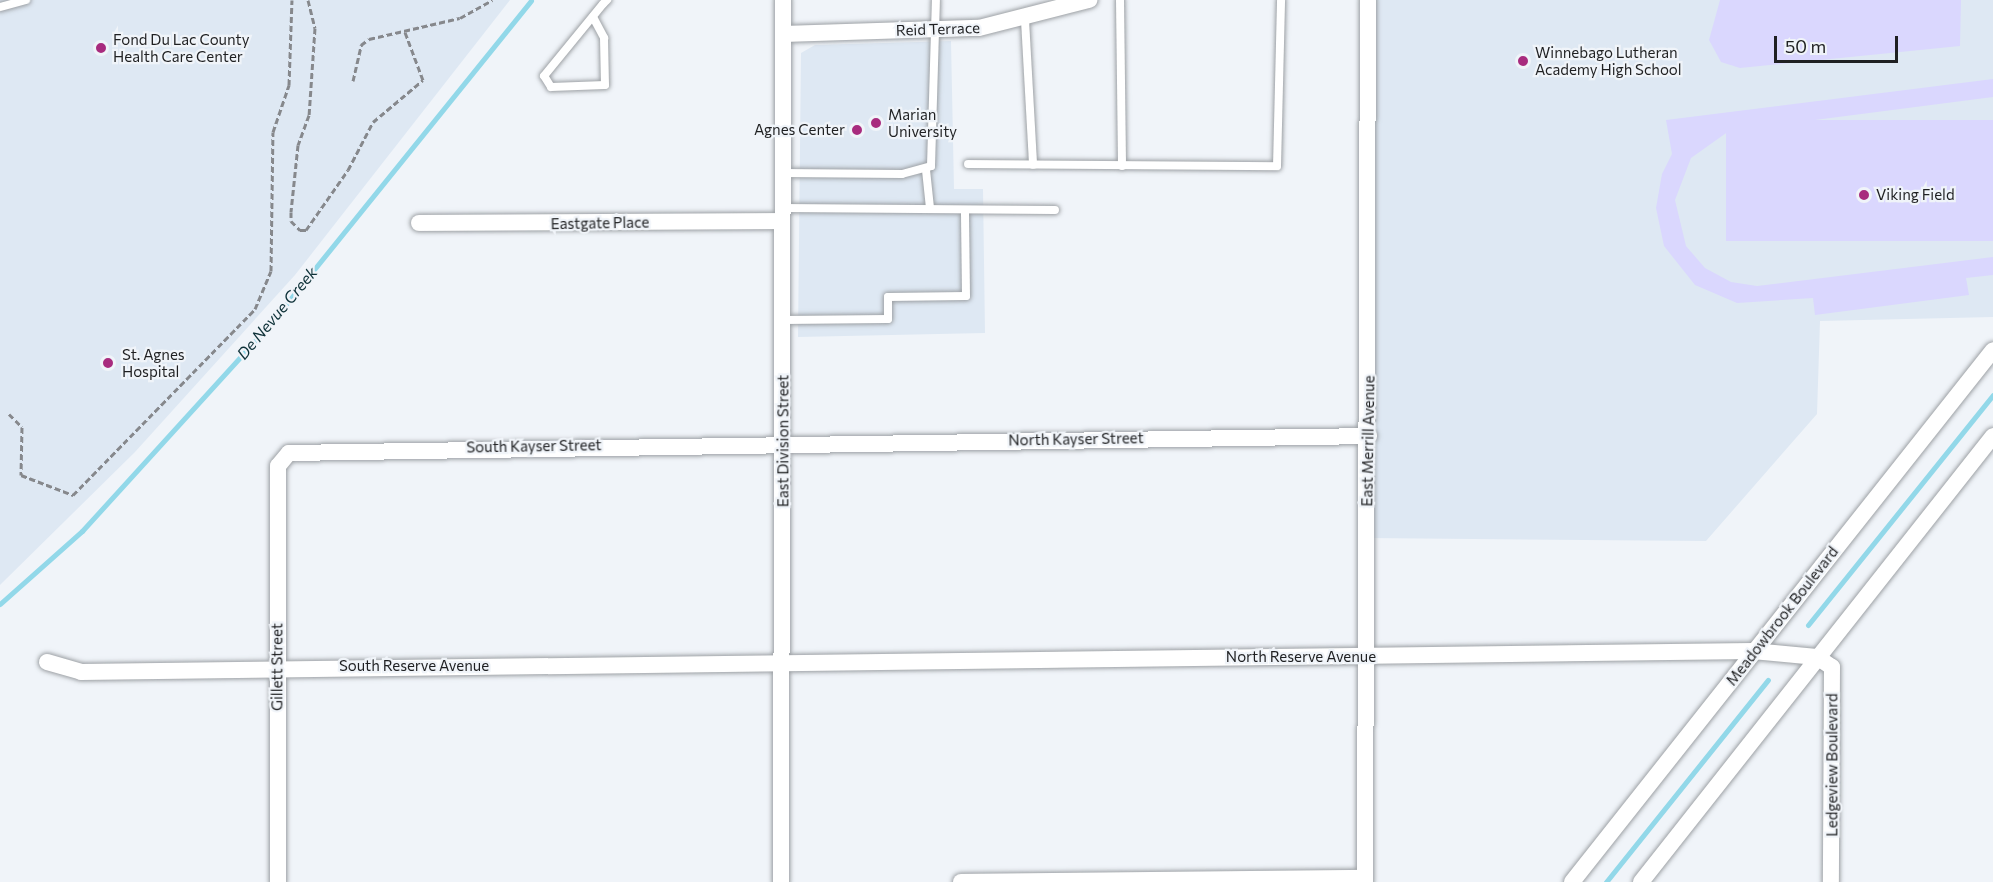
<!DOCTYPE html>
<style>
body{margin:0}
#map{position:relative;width:1993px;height:882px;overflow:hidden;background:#f0f4f9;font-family:Commissioner,sans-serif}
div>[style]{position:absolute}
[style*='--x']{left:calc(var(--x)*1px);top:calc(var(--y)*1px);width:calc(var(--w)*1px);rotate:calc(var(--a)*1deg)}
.built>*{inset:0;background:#dee8f3}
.green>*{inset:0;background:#dad7fe;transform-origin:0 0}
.stream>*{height:5px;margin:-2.5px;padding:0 2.5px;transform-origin:2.5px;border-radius:2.5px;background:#92d8e9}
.path>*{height:3px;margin-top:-1.5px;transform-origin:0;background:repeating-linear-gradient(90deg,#86888c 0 6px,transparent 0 9px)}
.roads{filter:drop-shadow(0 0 2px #9da1a5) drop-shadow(0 0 2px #9da1a5)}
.lane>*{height:8px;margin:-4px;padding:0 4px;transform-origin:4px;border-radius:4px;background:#fff}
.street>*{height:16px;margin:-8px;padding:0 8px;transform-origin:8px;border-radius:8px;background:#fff}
.dots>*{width:16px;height:16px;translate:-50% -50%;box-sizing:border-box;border:3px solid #f0f4f9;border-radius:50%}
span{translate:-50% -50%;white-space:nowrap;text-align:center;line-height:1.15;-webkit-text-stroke:4.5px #f0f4f9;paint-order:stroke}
.street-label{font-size:15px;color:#1f2022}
.poi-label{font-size:15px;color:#1f2022}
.left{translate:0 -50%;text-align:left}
.right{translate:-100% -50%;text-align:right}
.water-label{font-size:16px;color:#0d3037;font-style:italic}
.scale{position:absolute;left:1774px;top:36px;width:124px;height:27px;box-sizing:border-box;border:3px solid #1f2022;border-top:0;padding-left:8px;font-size:18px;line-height:21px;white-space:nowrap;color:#1f2022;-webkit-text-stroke:4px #f0f4f9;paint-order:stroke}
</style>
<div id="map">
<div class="built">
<div style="clip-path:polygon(0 0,510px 0,295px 275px,135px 452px,0 585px)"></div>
<div style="clip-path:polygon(1368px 0,1993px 0,1993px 317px,1820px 321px,1817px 414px,1706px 541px,1367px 538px)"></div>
<div style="clip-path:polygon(951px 41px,954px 189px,983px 189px,985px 333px,798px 337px,801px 53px,815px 45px)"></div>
</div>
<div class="green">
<div style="clip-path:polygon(1720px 0,1961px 0,1960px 46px,1740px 68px,1721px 62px,1709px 40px)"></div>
<div style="clip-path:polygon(1993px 79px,1993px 97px,1729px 131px,1691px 158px,1675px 200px,1686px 246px,1705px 268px,1731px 282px,1757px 286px,1993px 257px,1993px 275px,1966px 278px,1969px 295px,1815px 315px,1813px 298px,1737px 303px,1695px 285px,1664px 246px,1656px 208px,1662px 174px,1672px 154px,1666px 120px)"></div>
<div style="left:1993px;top:120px;width:121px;height:267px;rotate:90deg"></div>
</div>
<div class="stream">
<div style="--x:0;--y:604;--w:110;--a:-41.7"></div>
<div style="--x:82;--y:531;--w:273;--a:-47.7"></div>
<div style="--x:266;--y:329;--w:422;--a:-51.1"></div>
<div style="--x:1808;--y:625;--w:295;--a:-51.2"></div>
<div style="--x:1606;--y:882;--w:259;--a:-51.3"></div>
</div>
<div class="path">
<div style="--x:308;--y:0;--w:29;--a:76"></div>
<div style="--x:315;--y:28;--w:87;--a:93.9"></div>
<div style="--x:309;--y:115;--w:32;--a:110"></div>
<div style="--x:298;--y:145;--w:67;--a:96"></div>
<div style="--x:291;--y:212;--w:9;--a:90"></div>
<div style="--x:291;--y:221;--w:13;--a:45"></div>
<div style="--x:300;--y:230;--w:6;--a:0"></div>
<div style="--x:306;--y:230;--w:73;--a:-55"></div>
<div style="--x:348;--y:170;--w:54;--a:-62.5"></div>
<div style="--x:373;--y:122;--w:65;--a:-40"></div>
<div style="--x:423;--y:80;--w:51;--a:-110.6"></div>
<div style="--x:353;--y:81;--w:37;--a:-77"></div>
<div style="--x:361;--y:45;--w:10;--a:-37"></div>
<div style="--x:369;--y:39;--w:93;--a:-13"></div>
<div style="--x:460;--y:18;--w:37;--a:-29"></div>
<div style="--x:9;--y:414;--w:18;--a:45"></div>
<div style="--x:22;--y:427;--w:48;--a:91.2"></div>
<div style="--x:21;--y:475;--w:56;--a:21"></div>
<div style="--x:73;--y:495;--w:260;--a:-45.6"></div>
<div style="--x:255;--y:309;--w:41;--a:-67.2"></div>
<div style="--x:271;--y:271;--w:139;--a:-89.2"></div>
<div style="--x:273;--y:132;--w:50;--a:-71.2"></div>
<div style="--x:289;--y:85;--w:85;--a:-88"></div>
</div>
<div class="roads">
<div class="lane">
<div style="--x:1120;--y:0;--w:166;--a:89.3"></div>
<div style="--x:0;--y:7;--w:27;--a:-15"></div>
<div style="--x:593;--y:17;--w:24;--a:62"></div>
<div style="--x:604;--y:38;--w:47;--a:88.8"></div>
<div style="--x:605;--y:85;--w:54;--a:177.9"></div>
<div style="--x:551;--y:87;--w:13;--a:-122"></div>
<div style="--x:544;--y:76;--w:93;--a:-50.7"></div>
<div style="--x:603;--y:4;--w:6;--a:-45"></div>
<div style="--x:1025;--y:20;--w:145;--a:86.8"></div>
<div style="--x:968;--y:164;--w:309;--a:0.4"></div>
<div style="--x:1277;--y:166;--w:166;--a:-88.6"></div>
<div style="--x:926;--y:170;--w:39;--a:84"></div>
<div style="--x:782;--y:173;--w:120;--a:0.5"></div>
<div style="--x:902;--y:174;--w:30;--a:-15"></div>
<div style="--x:931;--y:166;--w:166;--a:-88.3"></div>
<div style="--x:782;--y:208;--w:273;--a:0.4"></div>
<div style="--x:783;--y:320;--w:105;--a:-0.5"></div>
<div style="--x:888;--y:319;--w:22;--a:-90"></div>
<div style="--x:888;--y:297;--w:78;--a:-0.7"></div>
<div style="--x:966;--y:296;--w:86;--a:-90.7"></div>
</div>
<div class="street">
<div style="--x:783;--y:34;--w:196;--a:-1.8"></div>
<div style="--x:979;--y:28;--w:114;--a:-14.3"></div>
<div style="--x:419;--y:223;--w:363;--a:-0.3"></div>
<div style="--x:47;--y:662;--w:35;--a:16"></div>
<div style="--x:81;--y:672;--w:1672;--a:-0.72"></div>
<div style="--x:1753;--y:651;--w:64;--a:5.4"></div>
<div style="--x:1817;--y:657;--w:18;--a:34"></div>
<div style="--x:1832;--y:667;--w:215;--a:90.3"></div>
<div style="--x:278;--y:882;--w:416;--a:-90"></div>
<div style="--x:278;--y:466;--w:17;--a:-50"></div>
<div style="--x:289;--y:453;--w:1080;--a:-0.9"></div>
<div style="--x:781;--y:882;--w:882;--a:-89.87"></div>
<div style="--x:961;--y:882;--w:404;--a:-0.6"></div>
<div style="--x:1365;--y:882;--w:882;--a:-89.81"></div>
<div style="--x:1572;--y:882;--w:678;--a:-51.64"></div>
<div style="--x:1641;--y:882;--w:568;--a:-51.72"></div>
</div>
</div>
<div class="dots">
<div style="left:101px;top:48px;background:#a82b7e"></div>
<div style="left:1523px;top:61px;background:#a82b7e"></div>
<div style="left:876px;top:123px;background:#a82b7e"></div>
<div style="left:857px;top:130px;background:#a82b7e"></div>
<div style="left:1864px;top:195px;background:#a82b7e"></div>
<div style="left:108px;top:363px;background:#a82b7e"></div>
</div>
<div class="street-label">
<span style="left:938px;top:29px;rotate:-2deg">Reid Terrace</span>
<span style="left:600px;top:223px;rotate:-1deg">Eastgate Place</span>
<span style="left:1076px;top:439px;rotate:-1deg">North Kayser Street</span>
<span style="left:783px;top:441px;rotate:-90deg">East Division Street</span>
<span style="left:1368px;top:441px;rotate:-89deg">East Merrill Avenue</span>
<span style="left:534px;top:446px;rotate:-1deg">South Kayser Street</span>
<span style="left:1782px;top:616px;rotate:-52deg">Meadowbrook Boulevard</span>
<span style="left:1301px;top:657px">North Reserve Avenue</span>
<span style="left:414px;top:666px">South Reserve Avenue</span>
<span style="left:277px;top:667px;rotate:-90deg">Gillett Street</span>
<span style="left:1832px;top:765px;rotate:-90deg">Ledgeview Boulevard</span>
</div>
<div class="poi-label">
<span class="left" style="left:113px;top:48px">Fond Du Lac County<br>Health Care Center</span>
<span class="left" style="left:1535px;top:61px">Winnebago Lutheran<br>Academy High School</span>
<span class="left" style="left:888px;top:123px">Marian<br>University</span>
<span class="right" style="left:845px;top:130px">Agnes Center</span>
<span class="left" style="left:1876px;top:195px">Viking Field</span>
<span class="left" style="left:122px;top:363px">St. Agnes<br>Hospital</span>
</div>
<div class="water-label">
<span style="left:277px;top:313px;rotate:-50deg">De Nevue Creek</span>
</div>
<div class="scale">50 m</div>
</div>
